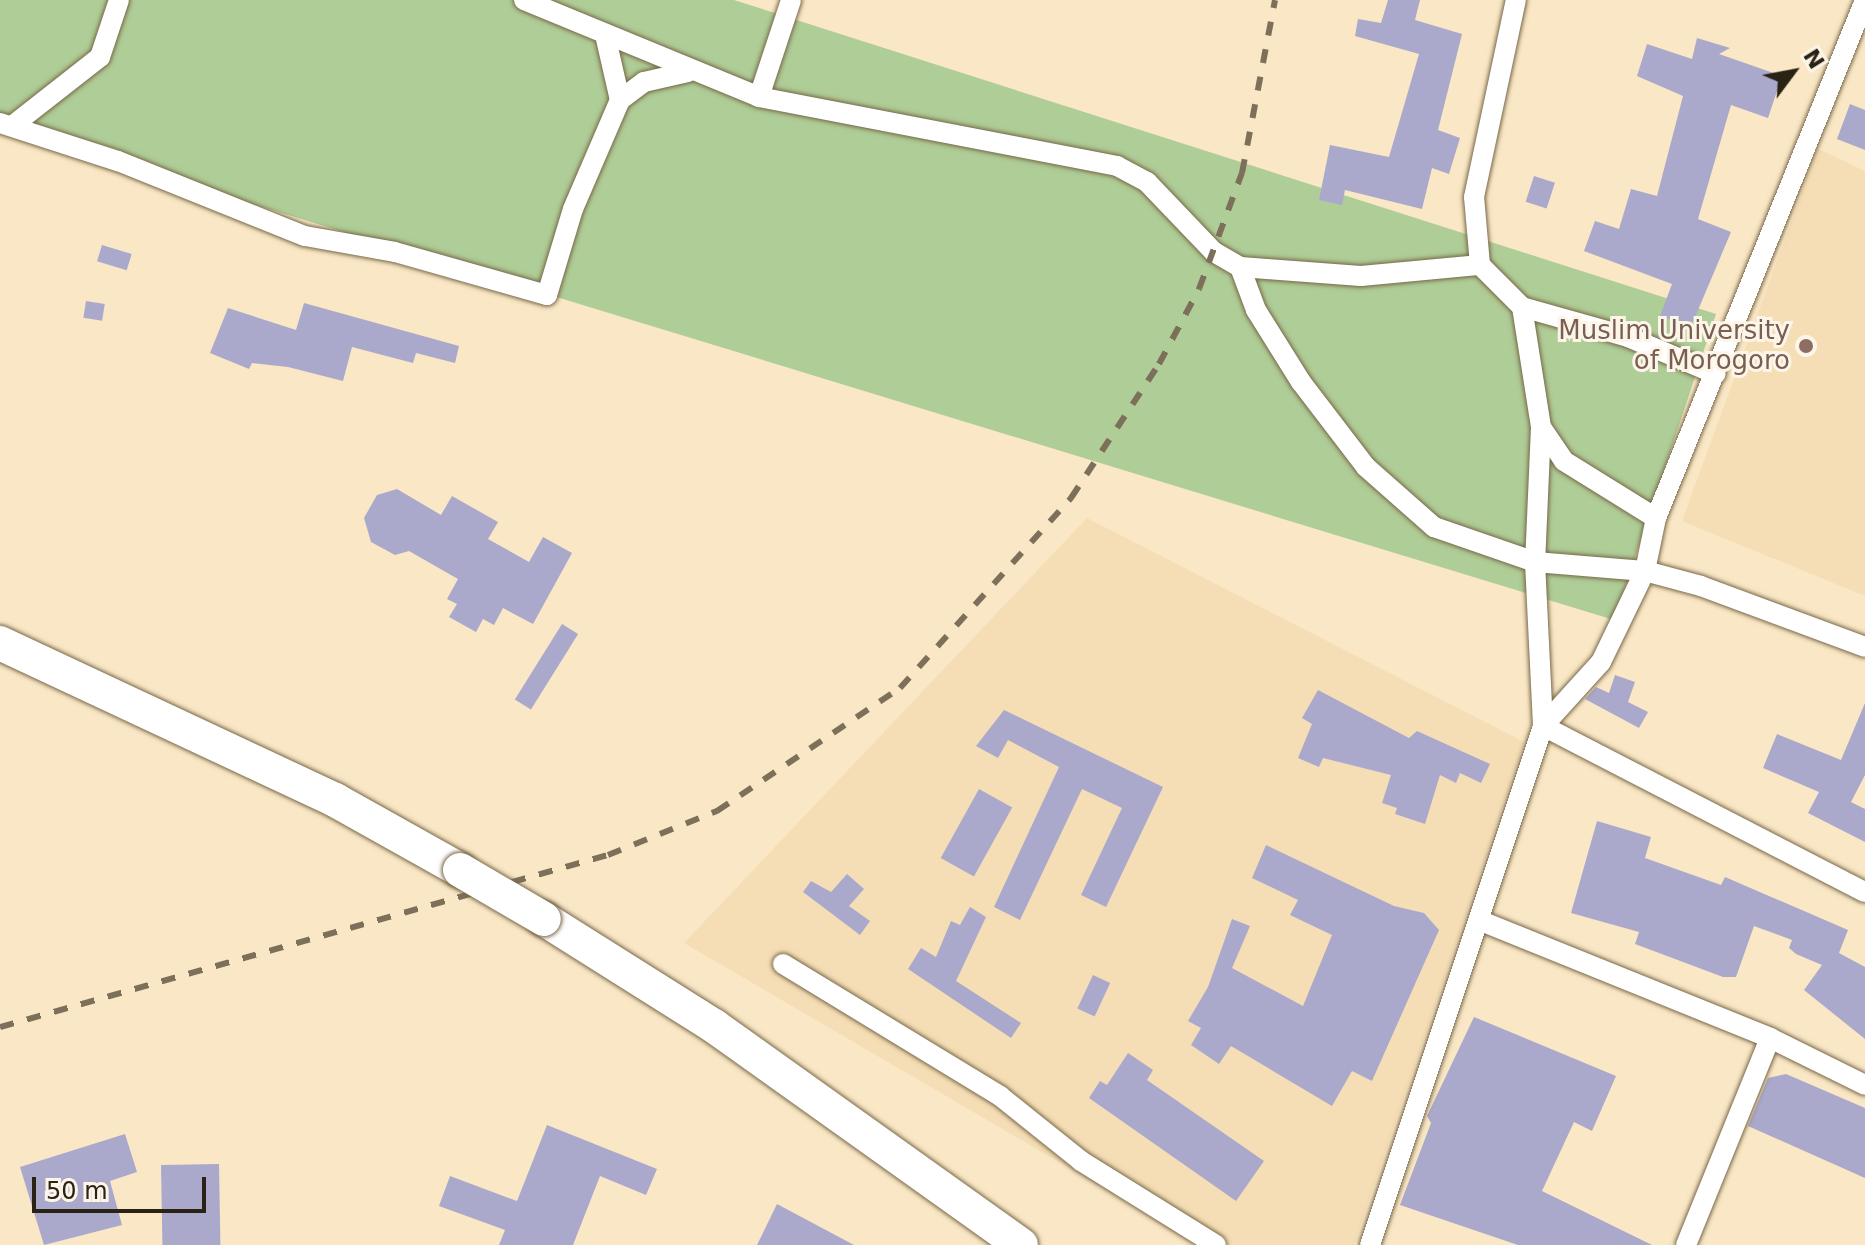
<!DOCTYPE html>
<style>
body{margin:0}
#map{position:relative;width:1865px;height:1245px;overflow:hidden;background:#fae7c5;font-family:"DejaVu Sans",sans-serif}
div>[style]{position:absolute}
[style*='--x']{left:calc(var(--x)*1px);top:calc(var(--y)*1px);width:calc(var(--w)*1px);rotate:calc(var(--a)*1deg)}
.built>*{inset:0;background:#f5deb5}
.green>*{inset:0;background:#afcd96}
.building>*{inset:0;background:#aaa9cb;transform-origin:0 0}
.roads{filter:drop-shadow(0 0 2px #786849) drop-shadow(0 0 2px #786849)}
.minor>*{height:20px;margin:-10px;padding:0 10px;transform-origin:10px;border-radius:10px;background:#fff}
.trunk>*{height:34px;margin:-17px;padding:0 17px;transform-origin:17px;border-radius:17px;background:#fff}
.rail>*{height:6px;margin-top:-3px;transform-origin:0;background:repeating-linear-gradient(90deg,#7c705b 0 14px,transparent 0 28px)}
.bridges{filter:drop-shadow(0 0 2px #786849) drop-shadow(0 0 2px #786849)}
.trunk-bridge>*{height:34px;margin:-17px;padding:0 17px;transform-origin:17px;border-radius:17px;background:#fff}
.dots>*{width:22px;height:22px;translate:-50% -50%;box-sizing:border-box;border:4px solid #fdf6e8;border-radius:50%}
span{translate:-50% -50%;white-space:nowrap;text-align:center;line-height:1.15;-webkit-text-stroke:6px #fdf6e8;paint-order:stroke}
.education-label{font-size:26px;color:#785e54}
.right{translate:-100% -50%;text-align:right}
.north{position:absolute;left:1753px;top:32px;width:80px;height:80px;-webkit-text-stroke:6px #fdf6e8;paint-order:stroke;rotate:58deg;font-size:22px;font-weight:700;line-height:32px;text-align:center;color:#292215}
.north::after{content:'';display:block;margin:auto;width:28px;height:36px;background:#292215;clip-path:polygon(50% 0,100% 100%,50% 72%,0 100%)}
.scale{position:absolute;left:32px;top:1177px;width:174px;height:36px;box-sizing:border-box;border:4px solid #292215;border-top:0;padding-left:10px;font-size:24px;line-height:28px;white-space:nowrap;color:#292215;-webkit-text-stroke:6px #fdf6e8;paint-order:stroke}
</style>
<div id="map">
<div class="built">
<div style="clip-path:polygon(1818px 149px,1865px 171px,1865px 596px,1682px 521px)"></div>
<div style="clip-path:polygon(1087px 518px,1524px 742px,1354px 1245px,1201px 1245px,684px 943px)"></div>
</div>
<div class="green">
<div style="clip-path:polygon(0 0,734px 0,1716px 314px,1614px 620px,0 127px)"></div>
</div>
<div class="building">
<div style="clip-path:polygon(1388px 0,1420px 0,1415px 20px,1462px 34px,1438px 130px,1460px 138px,1449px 174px,1432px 168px,1422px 209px,1345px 190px,1342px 205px,1319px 200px,1330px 145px,1389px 157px,1419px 54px,1355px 36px,1358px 19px,1381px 23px)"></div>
<div style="clip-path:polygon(1697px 38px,1730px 48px,1719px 54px,1782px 76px,1768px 118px,1731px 105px,1698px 219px,1731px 232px,1693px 322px,1681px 323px,1660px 316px,1672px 284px,1584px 251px,1595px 221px,1619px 229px,1631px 189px,1657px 196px,1683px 96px,1637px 76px,1647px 44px,1692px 59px)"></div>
<div style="clip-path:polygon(1850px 104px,1865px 110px,1865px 150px,1837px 139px)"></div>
<div style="left:1534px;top:176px;width:22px;height:27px;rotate:18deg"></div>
<div style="left:102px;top:245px;width:31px;height:17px;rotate:17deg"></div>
<div style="left:86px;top:301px;width:19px;height:17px;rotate:9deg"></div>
<div style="clip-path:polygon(304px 303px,459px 346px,455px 363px,416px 353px,413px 363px,352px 347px,343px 381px,288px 367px,252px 363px,249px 369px,210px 353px,228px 308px,296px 330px)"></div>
<div style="clip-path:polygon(397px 489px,441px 515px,452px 496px,498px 522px,488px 539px,529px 562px,543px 537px,572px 553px,533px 624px,503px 608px,494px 625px,483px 619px,476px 632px,449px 617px,457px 604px,447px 599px,458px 579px,409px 551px,395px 555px,371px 542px,364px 518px,377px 495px)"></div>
<div style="left:562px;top:624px;width:19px;height:89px;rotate:32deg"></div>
<div style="clip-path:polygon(1615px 675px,1635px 682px,1628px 702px,1648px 712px,1639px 728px,1585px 699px,1596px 687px,1609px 693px)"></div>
<div style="clip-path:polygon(1318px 690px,1409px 738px,1417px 731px,1490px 764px,1481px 783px,1460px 773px,1456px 783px,1440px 775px,1425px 824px,1395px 814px,1397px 808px,1382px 803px,1391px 775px,1323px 758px,1319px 767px,1298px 758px,1312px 724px,1302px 718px)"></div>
<div style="clip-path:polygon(1865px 703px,1865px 775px,1851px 802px,1865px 809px,1865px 842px,1808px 813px,1819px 792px,1763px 768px,1777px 734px,1841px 760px)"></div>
<div style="clip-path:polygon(1004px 710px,1163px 787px,1106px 907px,1081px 895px,1122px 808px,1082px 789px,1020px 920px,994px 907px,1059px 767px,1008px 740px,998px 758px,976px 746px)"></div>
<div style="left:979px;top:789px;width:38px;height:79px;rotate:29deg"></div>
<div style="clip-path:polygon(1597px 821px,1651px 837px,1645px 858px,1721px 885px,1725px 877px,1848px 930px,1839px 953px,1865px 967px,1865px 1039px,1804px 990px,1822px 965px,1796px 954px,1789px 948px,1792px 940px,1754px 926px,1736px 977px,1723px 977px,1635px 944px,1639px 932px,1571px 913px)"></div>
<div style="clip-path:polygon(1266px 845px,1394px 906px,1424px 913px,1439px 930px,1372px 1081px,1352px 1071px,1332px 1106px,1231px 1046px,1219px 1064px,1191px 1045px,1201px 1028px,1188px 1021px,1208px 987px,1232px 919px,1250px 926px,1232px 968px,1303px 1006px,1332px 935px,1290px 915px,1298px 900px,1252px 878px)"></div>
<div style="clip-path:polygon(847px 874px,864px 889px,849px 906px,870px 921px,860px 935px,803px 892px,811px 881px,831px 892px)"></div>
<div style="clip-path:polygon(970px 907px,986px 917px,956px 981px,1021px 1023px,1011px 1038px,908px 969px,921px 948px,936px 957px,951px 921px,960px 925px)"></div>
<div style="left:1093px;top:975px;width:19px;height:37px;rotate:25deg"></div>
<div style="clip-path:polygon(1474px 1017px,1616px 1076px,1592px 1131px,1574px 1122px,1542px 1191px,1652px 1245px,1518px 1245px,1400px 1205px,1431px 1123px,1427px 1116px)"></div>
<div style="clip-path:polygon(1128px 1053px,1153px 1070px,1147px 1080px,1264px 1161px,1236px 1201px,1089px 1098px,1100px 1081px,1107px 1085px)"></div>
<div style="clip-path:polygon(1786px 1074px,1865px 1108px,1865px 1178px,1748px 1126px,1768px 1078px)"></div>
<div style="clip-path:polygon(547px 1125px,657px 1169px,646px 1195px,600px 1176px,573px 1245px,499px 1245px,505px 1230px,439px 1206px,450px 1176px,517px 1201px)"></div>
<div style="clip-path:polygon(125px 1134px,137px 1172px,110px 1181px,122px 1225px,44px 1245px,20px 1167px)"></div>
<div style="left:219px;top:1164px;width:81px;height:58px;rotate:89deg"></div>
<div style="clip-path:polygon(777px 1204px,854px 1245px,757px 1245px)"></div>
</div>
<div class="roads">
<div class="minor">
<div style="--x:524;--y:0;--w:254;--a:22.4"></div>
<div style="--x:759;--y:97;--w:365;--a:10.9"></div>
<div style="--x:1117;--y:166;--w:34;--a:28"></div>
<div style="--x:1147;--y:182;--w:97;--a:46.3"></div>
<div style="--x:1214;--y:252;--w:30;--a:30"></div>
<div style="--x:1240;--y:267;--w:121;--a:4.3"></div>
<div style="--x:1361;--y:276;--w:120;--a:-5.3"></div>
<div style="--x:1480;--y:265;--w:59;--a:45"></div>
<div style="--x:1522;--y:307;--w:110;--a:15.8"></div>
<div style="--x:1628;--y:337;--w:95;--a:22.8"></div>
<div style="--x:606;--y:39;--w:63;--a:77.1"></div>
<div style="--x:759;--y:97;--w:102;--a:-71.7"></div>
<div style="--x:0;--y:123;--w:124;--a:17.9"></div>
<div style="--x:118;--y:161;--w:201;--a:21.9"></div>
<div style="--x:305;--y:236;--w:91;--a:10.1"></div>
<div style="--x:395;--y:252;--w:158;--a:15.8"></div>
<div style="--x:547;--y:295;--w:90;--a:-73.2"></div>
<div style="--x:573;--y:209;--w:119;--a:-66.7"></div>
<div style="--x:620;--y:100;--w:30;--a:-37"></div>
<div style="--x:644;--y:82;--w:45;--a:-12.8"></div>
<div style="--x:12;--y:126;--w:112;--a:-38.1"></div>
<div style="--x:100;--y:57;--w:60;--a:-71.6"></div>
<div style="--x:1480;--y:265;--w:68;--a:-95"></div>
<div style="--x:1474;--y:197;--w:201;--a:-78"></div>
<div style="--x:1240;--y:267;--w:46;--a:69.6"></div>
<div style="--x:1256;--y:310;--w:85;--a:58"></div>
<div style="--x:1301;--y:382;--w:107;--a:52.6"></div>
<div style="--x:1366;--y:467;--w:91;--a:41.4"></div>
<div style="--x:1434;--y:527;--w:107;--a:19.1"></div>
<div style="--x:1535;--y:562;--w:110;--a:4.7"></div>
<div style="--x:1645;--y:571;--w:58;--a:15"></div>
<div style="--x:1701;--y:586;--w:175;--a:20.4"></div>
<div style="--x:1522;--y:307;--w:121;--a:81"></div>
<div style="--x:1541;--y:427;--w:135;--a:92.5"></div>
<div style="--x:1535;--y:562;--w:164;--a:87.2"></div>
<div style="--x:1543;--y:726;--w:362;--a:27.3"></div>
<div style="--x:1541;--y:427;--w:41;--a:55.9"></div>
<div style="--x:1564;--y:461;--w:108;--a:31.8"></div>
<div style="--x:1481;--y:921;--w:312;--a:22"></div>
<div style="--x:1770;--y:1038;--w:106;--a:26.3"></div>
<div style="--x:783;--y:964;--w:254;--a:31.3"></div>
<div style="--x:1000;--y:1096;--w:104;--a:38.7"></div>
<div style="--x:1081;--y:1161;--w:159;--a:31.9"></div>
<div style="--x:1370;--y:1245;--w:547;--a:-71.57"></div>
<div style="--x:1543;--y:726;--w:86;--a:-47.8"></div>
<div style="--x:1601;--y:662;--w:101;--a:-64.2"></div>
<div style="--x:1645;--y:571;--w:54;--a:-78.3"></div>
<div style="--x:1656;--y:518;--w:559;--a:-68.03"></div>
<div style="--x:1686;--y:1245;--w:223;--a:-67.9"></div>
</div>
<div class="trunk">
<div style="--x:0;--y:643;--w:370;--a:25.1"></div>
<div style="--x:335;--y:800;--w:143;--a:29.2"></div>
<div style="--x:544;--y:919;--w:201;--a:32.2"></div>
<div style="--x:714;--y:1026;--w:377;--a:35.5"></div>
</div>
</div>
<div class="rail">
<div style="--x:0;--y:1027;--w:632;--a:-15.8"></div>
<div style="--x:608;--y:855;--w:118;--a:-22"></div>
<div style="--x:717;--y:811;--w:220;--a:-33.9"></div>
<div style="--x:900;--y:688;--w:256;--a:-48"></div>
<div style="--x:1071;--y:498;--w:160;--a:-56.7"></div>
<div style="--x:1159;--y:364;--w:85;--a:-61.9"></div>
<div style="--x:1199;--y:289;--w:124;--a:-69.7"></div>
<div style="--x:1242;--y:173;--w:176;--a:-79.2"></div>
</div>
<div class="bridges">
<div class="trunk-bridge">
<div style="--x:460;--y:870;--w:97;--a:30.3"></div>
</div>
</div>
<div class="dots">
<div style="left:1806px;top:346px;background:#8d6e63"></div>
</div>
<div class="education-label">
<span class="right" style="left:1790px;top:346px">Muslim University<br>of Morogoro</span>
</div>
<div class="north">N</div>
<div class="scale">50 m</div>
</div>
